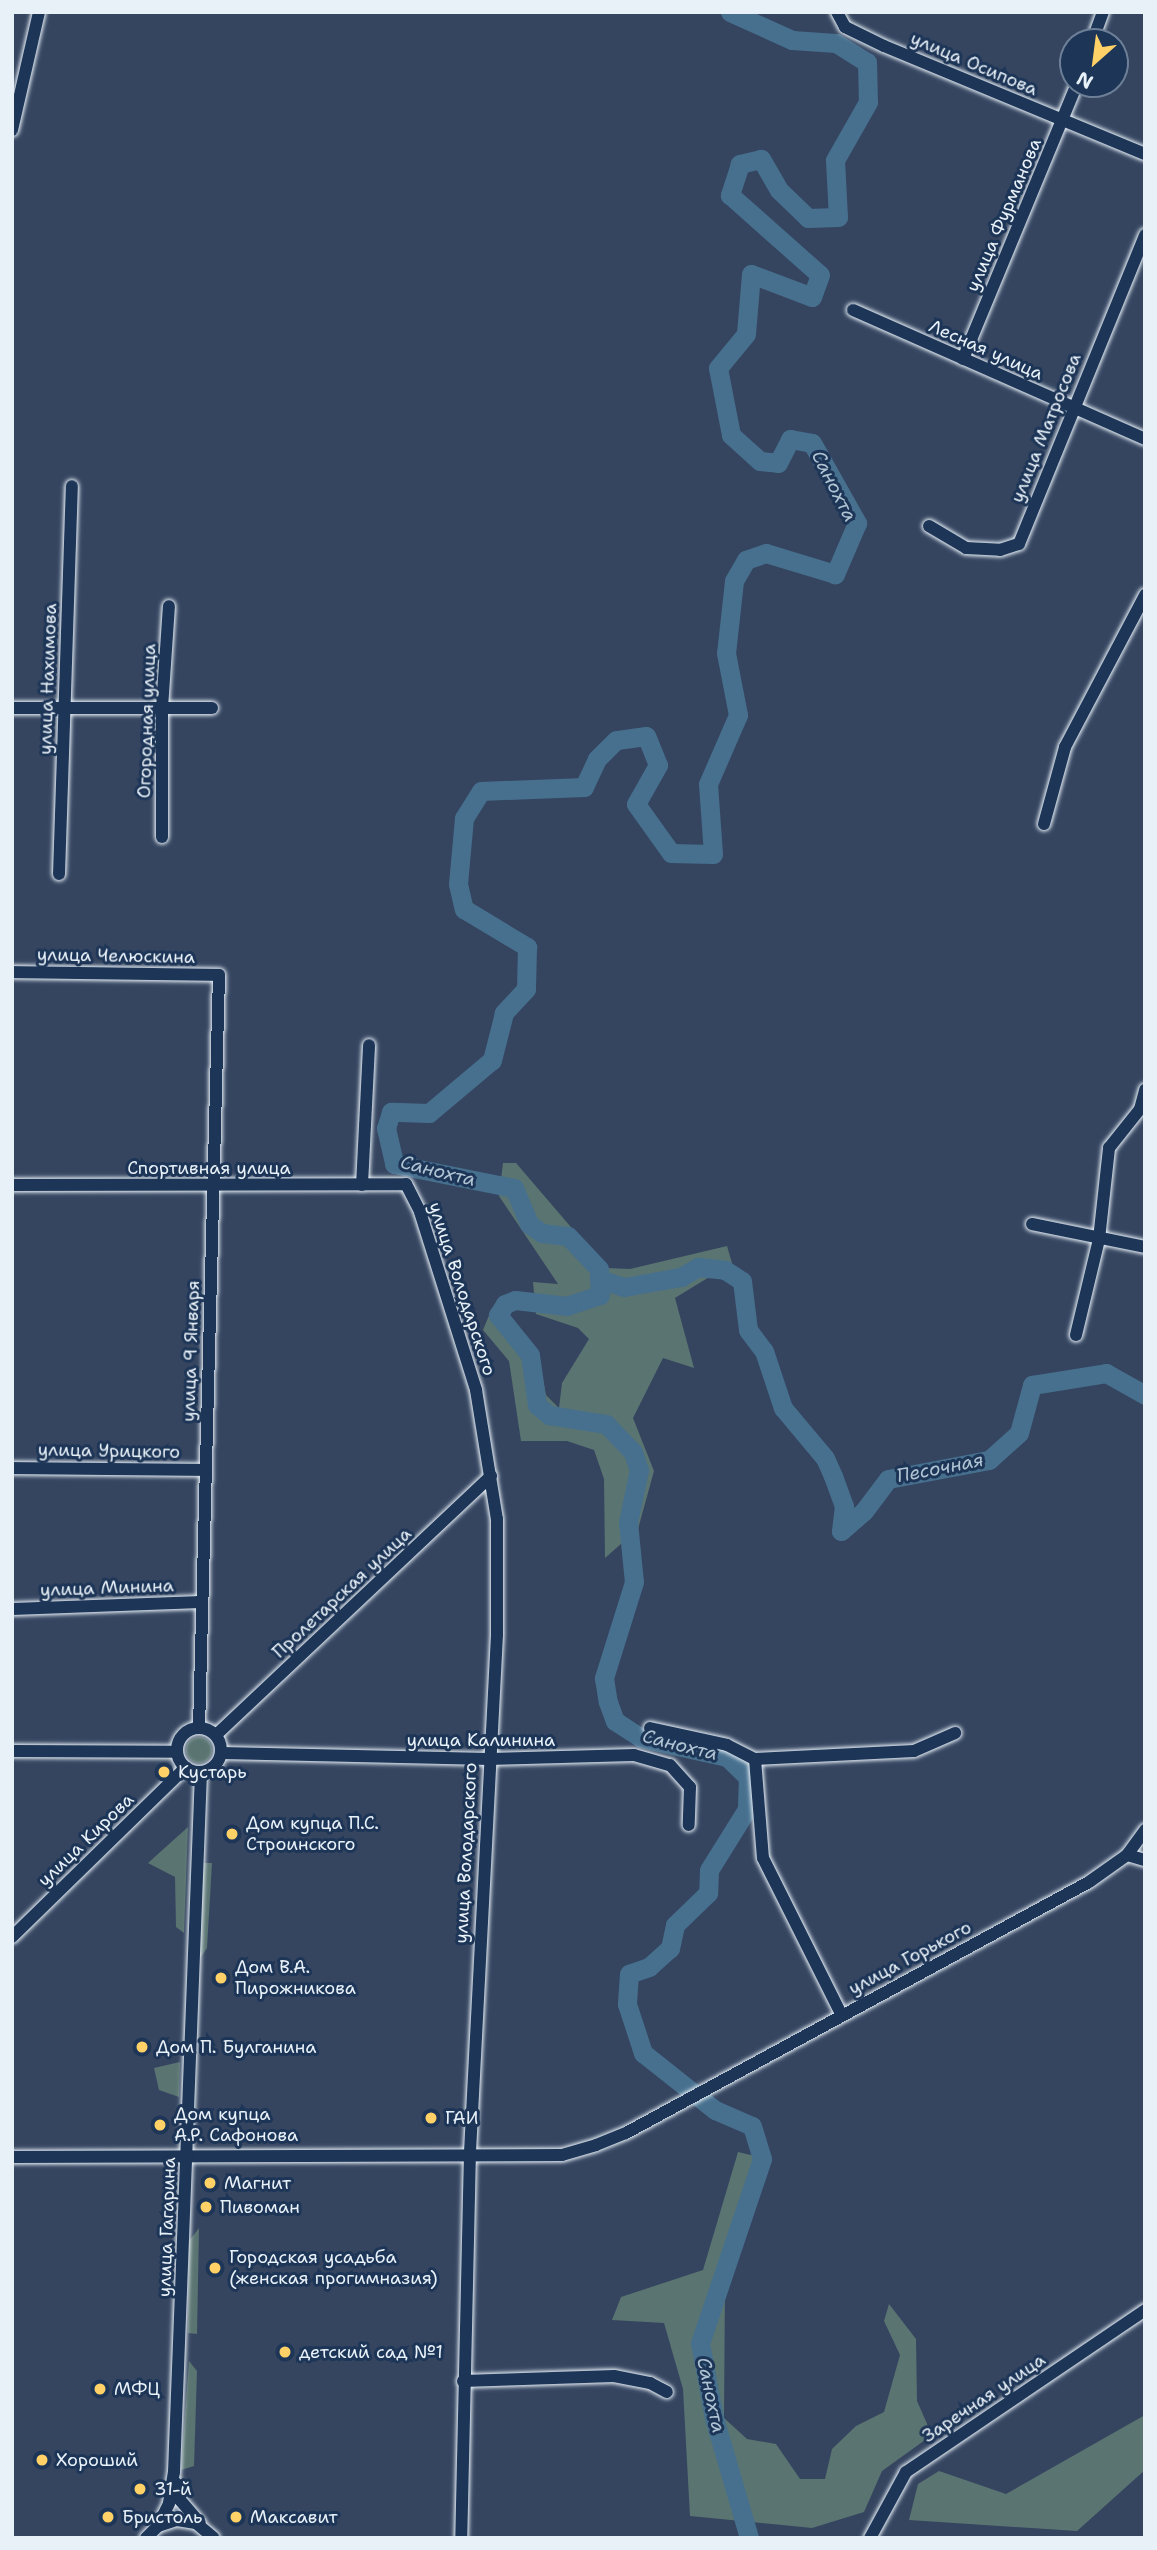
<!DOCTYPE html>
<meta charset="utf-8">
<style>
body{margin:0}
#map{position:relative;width:1157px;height:2550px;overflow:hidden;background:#354560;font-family:"Shantell Sans",sans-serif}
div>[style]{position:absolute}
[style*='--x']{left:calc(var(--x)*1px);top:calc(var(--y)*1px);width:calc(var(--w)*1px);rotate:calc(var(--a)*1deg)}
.green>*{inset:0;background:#5a7471}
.round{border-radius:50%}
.river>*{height:19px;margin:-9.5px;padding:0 9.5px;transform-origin:9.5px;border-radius:9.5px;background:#47708f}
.roads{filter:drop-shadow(0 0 2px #e8f1f8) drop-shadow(0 0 2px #e8f1f8)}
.minor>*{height:12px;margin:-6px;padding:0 6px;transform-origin:6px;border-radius:6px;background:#1d3557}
.minor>.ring{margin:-6px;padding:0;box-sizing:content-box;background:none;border:12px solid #1d3557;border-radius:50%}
.dots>*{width:19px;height:19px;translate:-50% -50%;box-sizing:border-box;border:4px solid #1d3557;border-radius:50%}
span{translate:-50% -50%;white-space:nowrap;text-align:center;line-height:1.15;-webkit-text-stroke:6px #1d3557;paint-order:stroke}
.street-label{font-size:18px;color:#e8f1f8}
.poi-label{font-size:18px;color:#e8f1f8}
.left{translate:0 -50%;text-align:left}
.water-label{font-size:19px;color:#b0c4d3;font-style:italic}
.frame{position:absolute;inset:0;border:14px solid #e8f1f8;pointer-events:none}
.north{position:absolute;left:1059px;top:28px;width:70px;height:70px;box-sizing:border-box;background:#1d3557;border:2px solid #6e8097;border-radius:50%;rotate:208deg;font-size:19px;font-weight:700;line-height:28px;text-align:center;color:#e8f1f8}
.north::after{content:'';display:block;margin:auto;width:24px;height:32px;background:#ffd166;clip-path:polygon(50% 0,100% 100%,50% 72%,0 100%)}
</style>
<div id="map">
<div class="green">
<div style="clip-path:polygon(503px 1163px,516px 1163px,606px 1268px,630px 1269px,727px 1246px,732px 1263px,675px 1298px,694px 1368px,663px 1358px,633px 1418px,654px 1471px,638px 1529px,605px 1558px,604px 1479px,594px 1450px,567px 1441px,521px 1441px,509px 1361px,483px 1330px,492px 1308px,508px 1317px,537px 1349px,546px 1395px,559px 1408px,562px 1383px,589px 1339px,578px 1328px,536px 1314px,533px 1282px,558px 1284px,499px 1196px)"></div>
<div class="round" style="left:186px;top:1737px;width:26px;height:26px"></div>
<div style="clip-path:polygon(188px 1827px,184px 1933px,176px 1927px,175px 1877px,148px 1863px)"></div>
<div style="clip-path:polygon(202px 1863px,212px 1863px,207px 1948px,199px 1960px)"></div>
<div style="clip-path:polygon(180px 2062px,179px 2097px,159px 2090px,154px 2068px)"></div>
<div style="clip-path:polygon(738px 2152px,768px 2159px,725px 2286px,724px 2418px,747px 2439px,776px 2444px,800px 2479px,825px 2479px,832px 2449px,856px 2426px,884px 2412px,900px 2355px,884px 2321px,889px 2304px,916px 2339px,917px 2401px,932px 2435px,882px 2471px,864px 2512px,812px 2528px,690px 2516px,683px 2389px,664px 2323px,612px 2320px,621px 2297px,703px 2270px)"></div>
<div style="clip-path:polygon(199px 2228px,197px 2334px,188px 2333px,189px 2241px)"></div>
<div style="clip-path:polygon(189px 2361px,197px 2371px,194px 2466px,181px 2470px)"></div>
<div style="clip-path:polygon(1145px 2415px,1145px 2470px,1077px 2531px,909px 2520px,918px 2484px,939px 2471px,1006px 2494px)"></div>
</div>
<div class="river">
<div style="--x:730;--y:12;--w:68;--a:24.3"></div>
<div style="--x:792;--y:40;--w:44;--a:3.9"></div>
<div style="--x:836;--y:43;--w:36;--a:32"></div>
<div style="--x:867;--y:62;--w:40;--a:88.6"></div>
<div style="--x:868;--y:102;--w:67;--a:119.6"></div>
<div style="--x:835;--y:160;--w:57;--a:87"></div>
<div style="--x:838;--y:217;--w:30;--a:178"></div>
<div style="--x:808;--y:218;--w:40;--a:-136"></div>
<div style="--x:779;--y:190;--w:36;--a:-120"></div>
<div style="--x:761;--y:159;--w:22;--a:167"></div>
<div style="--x:740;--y:164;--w:33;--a:108"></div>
<div style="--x:730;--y:195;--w:120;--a:41.6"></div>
<div style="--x:820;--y:275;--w:23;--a:110"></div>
<div style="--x:812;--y:297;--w:65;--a:-159.3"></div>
<div style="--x:751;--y:274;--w:60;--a:94.8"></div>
<div style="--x:746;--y:334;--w:44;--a:129.5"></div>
<div style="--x:718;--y:368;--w:68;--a:79"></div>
<div style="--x:731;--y:435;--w:39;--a:42"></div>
<div style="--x:760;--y:461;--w:18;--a:6"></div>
<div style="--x:778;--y:463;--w:27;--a:-63"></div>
<div style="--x:790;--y:439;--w:22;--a:10"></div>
<div style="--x:812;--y:443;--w:92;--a:60.6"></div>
<div style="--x:857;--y:523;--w:56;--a:113.3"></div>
<div style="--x:835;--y:574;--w:72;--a:-163.1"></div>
<div style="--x:766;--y:553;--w:21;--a:161"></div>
<div style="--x:746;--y:560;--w:24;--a:120"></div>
<div style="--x:734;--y:581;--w:72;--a:96.3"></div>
<div style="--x:726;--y:653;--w:63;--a:79"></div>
<div style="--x:738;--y:715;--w:75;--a:113.5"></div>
<div style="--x:708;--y:784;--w:70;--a:85.9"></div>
<div style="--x:713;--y:854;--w:42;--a:-178.6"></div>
<div style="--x:671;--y:853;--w:60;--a:-125.5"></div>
<div style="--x:636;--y:804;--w:45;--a:-60.6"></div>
<div style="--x:658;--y:765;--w:31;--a:-112"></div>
<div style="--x:646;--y:736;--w:30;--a:172"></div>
<div style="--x:616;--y:740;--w:27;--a:135"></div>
<div style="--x:597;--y:759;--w:31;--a:115"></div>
<div style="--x:584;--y:787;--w:103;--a:177.8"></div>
<div style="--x:481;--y:791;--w:32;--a:122"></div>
<div style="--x:464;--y:818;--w:66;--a:95.2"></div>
<div style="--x:458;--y:884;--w:26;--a:77"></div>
<div style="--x:464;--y:909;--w:74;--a:31.1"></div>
<div style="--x:527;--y:947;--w:42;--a:91.4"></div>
<div style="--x:526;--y:989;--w:33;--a:133"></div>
<div style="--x:504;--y:1013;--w:49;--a:104.3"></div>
<div style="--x:492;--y:1060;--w:82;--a:139.9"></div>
<div style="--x:429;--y:1113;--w:38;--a:-178"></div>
<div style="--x:391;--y:1112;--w:17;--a:107"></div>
<div style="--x:386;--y:1128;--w:37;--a:77"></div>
<div style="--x:394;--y:1164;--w:122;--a:11.3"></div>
<div style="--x:514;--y:1188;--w:39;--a:67"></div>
<div style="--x:529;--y:1224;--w:16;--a:35"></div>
<div style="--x:542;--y:1233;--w:26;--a:7"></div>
<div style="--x:568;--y:1236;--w:45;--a:46.8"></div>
<div style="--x:599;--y:1269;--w:26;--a:88"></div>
<div style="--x:600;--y:1295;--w:35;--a:162"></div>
<div style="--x:567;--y:1306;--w:52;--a:-173.4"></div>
<div style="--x:515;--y:1300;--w:11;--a:158"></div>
<div style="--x:505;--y:1304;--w:13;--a:122"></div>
<div style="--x:498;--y:1315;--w:51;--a:51.3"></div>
<div style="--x:530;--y:1355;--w:50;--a:82"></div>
<div style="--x:537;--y:1405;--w:16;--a:40"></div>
<div style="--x:549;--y:1415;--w:58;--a:9"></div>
<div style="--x:606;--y:1424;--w:39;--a:46"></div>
<div style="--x:633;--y:1452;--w:19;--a:72"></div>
<div style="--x:639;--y:1470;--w:53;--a:101.9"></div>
<div style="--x:628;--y:1522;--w:60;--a:84.3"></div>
<div style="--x:634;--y:1582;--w:101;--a:107.4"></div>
<div style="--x:604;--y:1678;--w:24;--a:81"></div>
<div style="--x:608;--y:1702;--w:20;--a:70"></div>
<div style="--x:615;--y:1721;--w:31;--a:33"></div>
<div style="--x:641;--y:1738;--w:88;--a:12.5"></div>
<div style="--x:727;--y:1757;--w:29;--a:44"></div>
<div style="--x:748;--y:1777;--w:32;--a:92"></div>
<div style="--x:747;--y:1809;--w:72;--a:121.9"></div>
<div style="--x:709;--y:1870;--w:23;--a:92"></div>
<div style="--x:708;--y:1893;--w:46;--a:135.9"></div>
<div style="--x:675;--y:1925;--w:24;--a:102"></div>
<div style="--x:670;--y:1948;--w:28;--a:138"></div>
<div style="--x:649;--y:1967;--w:21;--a:161"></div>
<div style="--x:629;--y:1974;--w:30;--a:94"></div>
<div style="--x:627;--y:2004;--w:52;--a:71.9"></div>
<div style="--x:643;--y:2053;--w:92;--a:38.4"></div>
<div style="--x:715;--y:2110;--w:40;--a:23.4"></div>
<div style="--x:752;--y:2126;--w:34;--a:73"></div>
<div style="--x:762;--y:2159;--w:194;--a:108.6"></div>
<div style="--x:700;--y:2343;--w:76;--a:79.4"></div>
<div style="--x:714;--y:2418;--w:125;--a:73.7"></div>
<div style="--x:599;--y:1279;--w:26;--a:18"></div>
<div style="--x:624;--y:1287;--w:58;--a:-10"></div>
<div style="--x:681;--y:1277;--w:20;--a:-30"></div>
<div style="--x:698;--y:1267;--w:27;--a:6"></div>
<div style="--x:725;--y:1270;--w:20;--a:33"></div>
<div style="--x:742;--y:1281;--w:49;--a:83"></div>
<div style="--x:748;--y:1330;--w:26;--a:53"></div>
<div style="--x:764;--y:1351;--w:60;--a:71.6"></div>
<div style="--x:783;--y:1408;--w:65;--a:50"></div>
<div style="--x:825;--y:1458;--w:20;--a:66"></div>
<div style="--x:833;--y:1476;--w:32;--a:70"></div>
<div style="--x:844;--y:1506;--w:25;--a:97"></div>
<div style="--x:841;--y:1531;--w:30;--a:-41"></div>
<div style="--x:864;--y:1511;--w:40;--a:-53"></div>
<div style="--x:888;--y:1479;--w:103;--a:-10.7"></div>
<div style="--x:989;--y:1460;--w:40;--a:-42"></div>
<div style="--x:1019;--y:1433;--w:50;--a:-74.8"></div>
<div style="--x:1032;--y:1385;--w:75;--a:-9.2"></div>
<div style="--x:1106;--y:1373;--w:45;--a:29.4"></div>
</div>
<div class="roads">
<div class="minor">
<div style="--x:837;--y:12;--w:17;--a:62"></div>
<div style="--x:845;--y:27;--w:43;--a:26"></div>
<div style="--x:884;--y:46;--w:282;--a:22.5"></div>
<div style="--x:1092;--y:42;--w:32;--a:-70"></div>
<div style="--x:12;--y:130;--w:121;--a:-77.1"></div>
<div style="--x:853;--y:310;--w:319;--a:23.8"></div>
<div style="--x:963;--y:359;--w:298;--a:-67.5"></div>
<div style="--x:929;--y:526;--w:43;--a:30.7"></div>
<div style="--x:966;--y:548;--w:34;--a:3"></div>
<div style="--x:1000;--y:550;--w:20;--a:-18"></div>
<div style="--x:1019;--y:544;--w:334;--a:-67.8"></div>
<div style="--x:12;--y:708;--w:200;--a:0"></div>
<div style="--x:1044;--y:824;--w:80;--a:-74.7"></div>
<div style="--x:1065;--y:747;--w:172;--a:-62.2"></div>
<div style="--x:162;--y:837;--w:129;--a:-90"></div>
<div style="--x:162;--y:708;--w:102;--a:-86.1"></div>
<div style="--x:59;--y:874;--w:388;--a:-88.1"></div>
<div style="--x:12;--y:972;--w:207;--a:0.8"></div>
<div style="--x:219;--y:975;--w:753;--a:91.52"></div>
<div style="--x:12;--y:1185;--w:394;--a:-0.1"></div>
<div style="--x:406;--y:1184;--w:31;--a:63"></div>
<div style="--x:420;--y:1212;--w:187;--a:72.5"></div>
<div style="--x:476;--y:1390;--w:131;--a:80.8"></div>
<div style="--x:497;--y:1519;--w:116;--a:90"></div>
<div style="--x:497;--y:1635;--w:518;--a:92.99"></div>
<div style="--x:470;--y:2152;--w:386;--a:91.3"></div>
<div style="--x:362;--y:1185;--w:140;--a:-87.1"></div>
<div style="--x:1032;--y:1224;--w:115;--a:11.5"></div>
<div style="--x:1076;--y:1335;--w:99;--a:-76.5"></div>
<div style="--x:1099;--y:1239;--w:92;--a:-83.7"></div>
<div style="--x:1109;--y:1148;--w:50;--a:-51.5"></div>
<div style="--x:1140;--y:1109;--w:20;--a:-75"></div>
<div style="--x:12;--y:1468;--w:193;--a:0.6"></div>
<div style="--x:12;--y:1609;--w:190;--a:-2.1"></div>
<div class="ring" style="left:177px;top:1728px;width:32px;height:32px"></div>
<div style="--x:650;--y:1728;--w:79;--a:12.4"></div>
<div style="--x:727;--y:1745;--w:31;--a:27"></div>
<div style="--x:755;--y:1759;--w:159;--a:-2.9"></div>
<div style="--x:914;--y:1751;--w:45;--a:-23.7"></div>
<div style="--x:216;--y:1735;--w:378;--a:-43.3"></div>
<div style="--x:12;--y:1751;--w:165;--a:0.3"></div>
<div style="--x:222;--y:1753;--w:267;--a:1.3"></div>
<div style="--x:489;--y:1759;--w:145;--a:-1.6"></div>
<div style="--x:634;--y:1755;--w:37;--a:16"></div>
<div style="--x:670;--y:1765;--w:30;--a:48"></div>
<div style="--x:690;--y:1787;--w:38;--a:92"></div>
<div style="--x:755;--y:1759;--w:99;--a:85.4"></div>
<div style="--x:763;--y:1858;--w:174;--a:63.4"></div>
<div style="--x:1127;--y:1855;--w:19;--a:16"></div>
<div style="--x:12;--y:1937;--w:242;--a:-44.3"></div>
<div style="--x:12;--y:2157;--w:550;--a:-0.21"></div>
<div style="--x:562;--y:2155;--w:35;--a:-16"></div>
<div style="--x:596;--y:2145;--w:32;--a:-22"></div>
<div style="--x:626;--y:2133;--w:527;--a:-28.46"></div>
<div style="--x:1089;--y:1882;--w:47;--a:-35.4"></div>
<div style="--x:1127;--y:1855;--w:31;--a:-54"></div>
<div style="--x:463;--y:2381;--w:151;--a:-1.9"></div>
<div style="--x:614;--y:2376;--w:37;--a:11"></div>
<div style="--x:650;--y:2383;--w:19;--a:28"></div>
<div style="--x:176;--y:2483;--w:17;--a:77"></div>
<div style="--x:180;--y:2500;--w:30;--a:49"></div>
<div style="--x:158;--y:2526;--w:25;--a:-64"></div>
<div style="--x:169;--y:2503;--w:31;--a:-81"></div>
<div style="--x:174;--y:2472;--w:700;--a:-87.79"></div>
<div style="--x:146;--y:2538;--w:17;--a:-45"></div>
<div style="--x:158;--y:2526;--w:20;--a:-18"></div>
<div style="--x:177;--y:2520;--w:19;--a:9"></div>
<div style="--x:196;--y:2523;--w:23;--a:40"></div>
<div style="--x:870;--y:2538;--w:75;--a:-61.4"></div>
<div style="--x:906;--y:2472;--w:289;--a:-34.1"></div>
</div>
</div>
<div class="dots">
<div style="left:164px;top:1772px;background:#ffd166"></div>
<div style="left:232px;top:1834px;background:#ffd166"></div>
<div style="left:221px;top:1978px;background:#ffd166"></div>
<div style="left:142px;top:2047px;background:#ffd166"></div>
<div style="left:431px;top:2118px;background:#ffd166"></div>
<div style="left:160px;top:2125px;background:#ffd166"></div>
<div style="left:210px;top:2183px;background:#ffd166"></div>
<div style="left:206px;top:2207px;background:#ffd166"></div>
<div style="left:215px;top:2268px;background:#ffd166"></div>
<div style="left:285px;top:2352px;background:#ffd166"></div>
<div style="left:100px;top:2389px;background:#ffd166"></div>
<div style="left:42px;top:2460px;background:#ffd166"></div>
<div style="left:140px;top:2489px;background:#ffd166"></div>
<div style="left:108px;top:2517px;background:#ffd166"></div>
<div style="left:236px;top:2517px;background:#ffd166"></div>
</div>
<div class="street-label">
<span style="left:974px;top:64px;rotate:23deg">улица Осипова</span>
<span style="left:1004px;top:215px;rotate:-67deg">улица Фурманова</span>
<span style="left:986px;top:350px;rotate:24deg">Лесная улица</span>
<span style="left:1046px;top:428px;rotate:-68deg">улица Матросова</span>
<span style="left:48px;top:679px;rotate:-88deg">улица Нахимова</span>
<span style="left:147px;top:721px;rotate:-88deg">Огородная улица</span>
<span style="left:116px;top:956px;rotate:1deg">улица Челюскина</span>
<span style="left:209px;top:1168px">Спортивная улица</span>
<span style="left:462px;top:1289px;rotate:72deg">улица Володарского</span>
<span style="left:191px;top:1351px;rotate:-88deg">улица 9 Января</span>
<span style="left:109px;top:1451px;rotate:1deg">улица Урицкого</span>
<span style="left:107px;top:1588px;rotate:-2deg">улица Минина</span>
<span style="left:342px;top:1593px;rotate:-43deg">Пролетарская улица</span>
<span style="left:481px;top:1740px">улица Калинина</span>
<span style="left:86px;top:1840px;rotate:-44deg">улица Кирова</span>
<span style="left:466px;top:1853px;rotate:-87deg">улица Володарского</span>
<span style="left:910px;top:1958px;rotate:-28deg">улица Горького</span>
<span style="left:167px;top:2227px;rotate:-88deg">улица Гагарина</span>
<span style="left:984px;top:2398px;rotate:-34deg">Заречная улица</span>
</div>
<div class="poi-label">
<span class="left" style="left:178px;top:1772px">Кустарь</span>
<span class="left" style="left:246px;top:1834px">Дом купца П.С.<br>Строинского</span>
<span class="left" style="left:235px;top:1978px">Дом В.А.<br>Пирожникова</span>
<span class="left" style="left:156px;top:2047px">Дом П. Булганина</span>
<span class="left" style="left:174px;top:2125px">Дом купца<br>А.Р. Сафонова</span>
<span class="left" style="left:445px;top:2118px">ГАИ</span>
<span class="left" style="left:224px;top:2183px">Магнит</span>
<span class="left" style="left:220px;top:2207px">Пивоман</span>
<span class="left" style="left:229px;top:2268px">Городская усадьба<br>(женская прогимназия)</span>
<span class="left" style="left:299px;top:2352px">детский сад №1</span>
<span class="left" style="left:114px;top:2389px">МФЦ</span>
<span class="left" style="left:56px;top:2460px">Хороший</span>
<span class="left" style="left:154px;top:2489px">31-й</span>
<span class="left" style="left:122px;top:2517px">Бристоль</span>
<span class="left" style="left:250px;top:2517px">Максавит</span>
</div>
<div class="water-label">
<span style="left:834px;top:486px;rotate:63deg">Санохта</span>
<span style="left:438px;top:1171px;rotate:14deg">Санохта</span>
<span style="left:940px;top:1468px;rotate:-11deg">Песочная</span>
<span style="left:680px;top:1745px;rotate:14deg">Санохта</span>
<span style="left:711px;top:2395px;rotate:78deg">Санохта</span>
</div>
<div class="frame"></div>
<div class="north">N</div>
</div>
